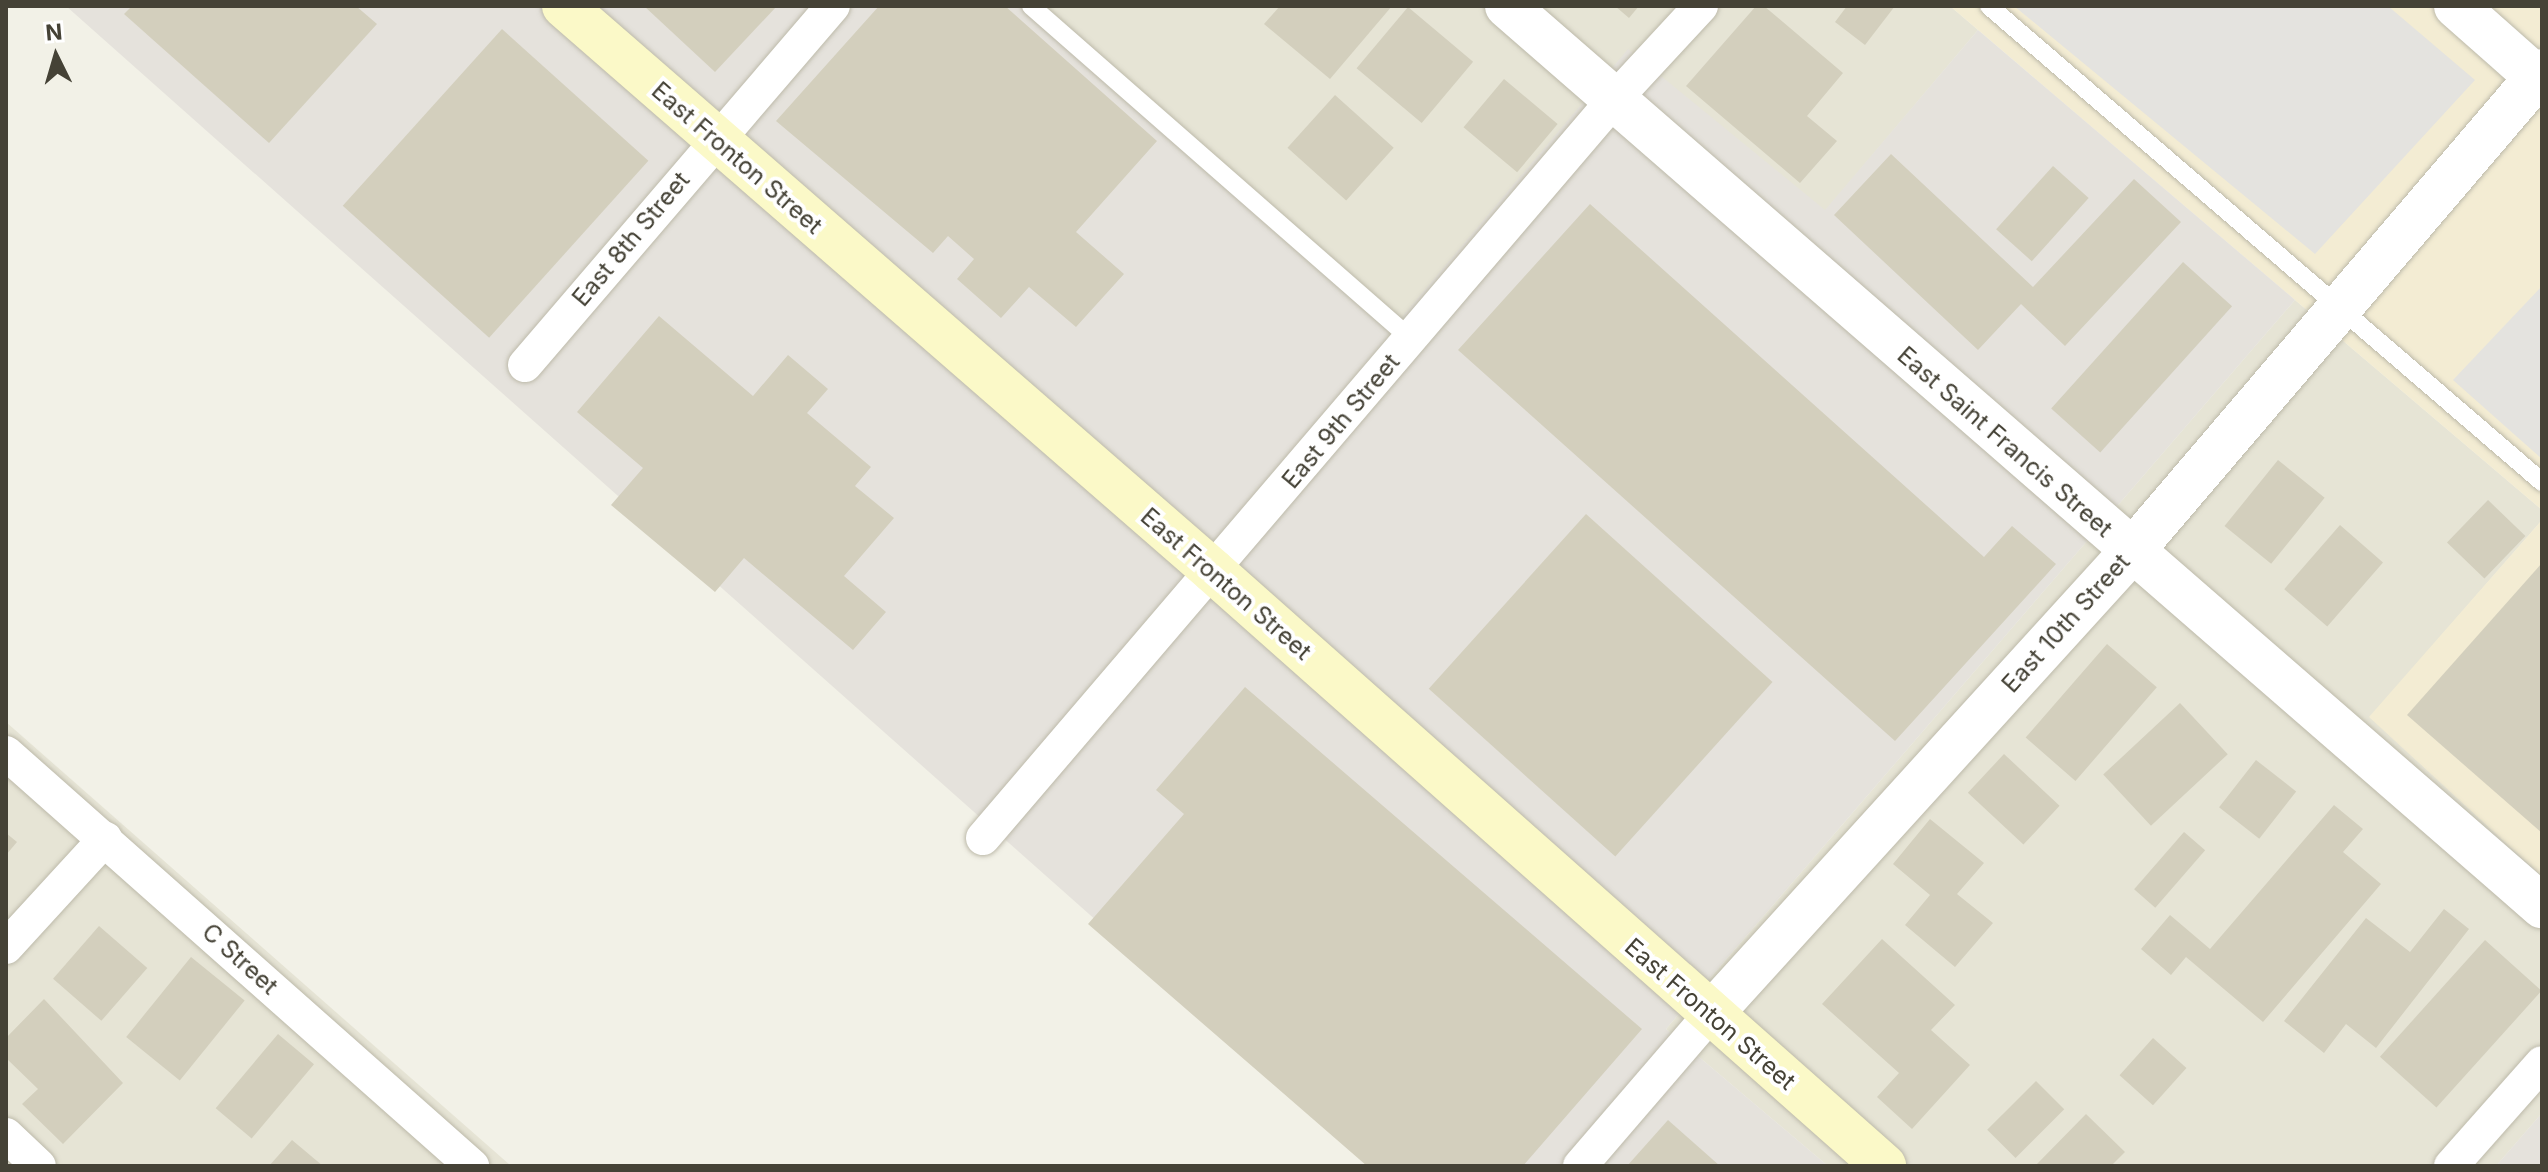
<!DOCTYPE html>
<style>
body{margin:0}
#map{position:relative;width:2548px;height:1172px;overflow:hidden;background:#f2f1e7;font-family:Inter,sans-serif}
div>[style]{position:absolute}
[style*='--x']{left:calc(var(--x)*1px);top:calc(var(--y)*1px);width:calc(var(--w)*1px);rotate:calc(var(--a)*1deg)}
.residential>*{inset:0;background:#e6e4d5}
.commercial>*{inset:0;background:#f3ecd3}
.industrial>*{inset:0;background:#e5e2dc}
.parking>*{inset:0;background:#e4e3df}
.building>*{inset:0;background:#d3cfbd;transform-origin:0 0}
.roads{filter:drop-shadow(0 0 2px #bdbaaa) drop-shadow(0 0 2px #bdbaaa)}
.service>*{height:18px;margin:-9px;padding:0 9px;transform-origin:9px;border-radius:9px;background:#fff}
.minor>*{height:34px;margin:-17px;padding:0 17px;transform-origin:17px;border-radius:17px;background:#fff}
.tertiary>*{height:44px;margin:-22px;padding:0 22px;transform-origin:22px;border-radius:22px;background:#fff}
.secondary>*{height:44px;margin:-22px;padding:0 22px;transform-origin:22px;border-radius:22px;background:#fbf9c8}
span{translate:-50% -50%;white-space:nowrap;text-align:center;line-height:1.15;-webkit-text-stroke:8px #fff;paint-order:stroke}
.street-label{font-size:24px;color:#454236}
.frame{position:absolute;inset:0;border:8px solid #454236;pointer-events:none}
.north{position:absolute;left:16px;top:16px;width:80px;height:80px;-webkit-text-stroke:6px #fff;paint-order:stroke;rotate:355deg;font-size:22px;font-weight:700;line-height:32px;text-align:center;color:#454236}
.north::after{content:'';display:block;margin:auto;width:28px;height:36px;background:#454236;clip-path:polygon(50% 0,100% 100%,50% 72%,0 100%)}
</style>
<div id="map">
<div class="residential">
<div style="clip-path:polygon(1031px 6px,1950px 6px,1978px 30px,1825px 211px,1395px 326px)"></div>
<div style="clip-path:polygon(2295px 300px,2542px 510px,2542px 520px,2370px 717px,2542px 876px,2542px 1113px,2496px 1166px,1828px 1166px,1666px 1029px)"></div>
<div style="clip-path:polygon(6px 722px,511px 1166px,6px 1166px)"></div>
</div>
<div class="commercial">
<div style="clip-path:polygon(1950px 6px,2542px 6px,2542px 510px,2295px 300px)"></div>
<div style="clip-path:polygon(2542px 520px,2542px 876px,2369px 717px)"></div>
</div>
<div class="industrial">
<div style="clip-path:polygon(66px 6px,1031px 6px,1395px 325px,1628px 49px,1825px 210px,1978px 30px,2295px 300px,1666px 1029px,1828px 1166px,1373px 1166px)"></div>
<div style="clip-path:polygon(2542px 1113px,2542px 1166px,2496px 1166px)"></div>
</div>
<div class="parking">
<div style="clip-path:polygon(2014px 6px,2388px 6px,2475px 80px,2315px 254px)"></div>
<div style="clip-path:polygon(2542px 286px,2542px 459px,2453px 380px)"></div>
</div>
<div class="building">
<div style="clip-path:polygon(132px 6px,356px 6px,377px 24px,269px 143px,124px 14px)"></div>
<div style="clip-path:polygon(644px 6px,777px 6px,715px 72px)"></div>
<div style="clip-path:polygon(879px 6px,1005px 6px,1157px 141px,1076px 232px,1124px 274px,1076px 327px,1029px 287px,1001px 318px,957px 279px,974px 259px,948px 236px,933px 253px,776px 121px)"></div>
<div style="clip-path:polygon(1280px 6px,1392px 6px,1330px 79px,1264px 24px)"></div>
<div style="clip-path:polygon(1615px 6px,1639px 6px,1629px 18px)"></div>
<div style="clip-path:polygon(1756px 6px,1764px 6px,1843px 73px,1807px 116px,1837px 141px,1800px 183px,1686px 86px)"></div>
<div style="clip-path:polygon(1847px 6px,1895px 6px,1865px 45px,1835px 22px)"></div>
<div style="left:1408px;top:7px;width:85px;height:80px;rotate:40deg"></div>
<div style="left:502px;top:29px;width:197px;height:238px;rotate:42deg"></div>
<div style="left:1504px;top:79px;width:70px;height:63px;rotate:40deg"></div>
<div style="left:1335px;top:95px;width:79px;height:71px;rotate:42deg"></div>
<div style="clip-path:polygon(1891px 154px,2033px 287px,2134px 179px,2181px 222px,2065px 346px,2021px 304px,1978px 350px,1834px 215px)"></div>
<div style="left:2053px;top:166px;width:48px;height:85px;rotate:42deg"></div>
<div style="clip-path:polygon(1590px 204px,1984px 557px,2012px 526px,2056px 564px,1895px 741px,1458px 350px)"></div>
<div style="left:2183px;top:262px;width:66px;height:197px;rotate:42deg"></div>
<div style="clip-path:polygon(659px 316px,753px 396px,788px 355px,828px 389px,807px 413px,871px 467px,855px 486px,894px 518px,844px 576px,886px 612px,853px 650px,744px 558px,715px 592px,611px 505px,643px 468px,577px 412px)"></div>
<div style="left:2278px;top:460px;width:60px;height:85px;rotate:39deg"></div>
<div style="left:2488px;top:500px;width:52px;height:59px;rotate:44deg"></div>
<div style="left:1586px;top:514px;width:251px;height:235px;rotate:42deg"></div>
<div style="left:2340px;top:525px;width:57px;height:85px;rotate:41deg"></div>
<div style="clip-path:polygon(2542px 563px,2542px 833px,2407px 715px)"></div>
<div style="left:2107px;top:644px;width:66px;height:124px;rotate:41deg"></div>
<div style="clip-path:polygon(1245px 687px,1642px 1029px,1523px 1166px,1367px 1166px,1088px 924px,1184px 814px,1156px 790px)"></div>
<div style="left:2180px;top:703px;width:70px;height:105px;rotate:47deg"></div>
<div style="left:2004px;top:754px;width:76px;height:53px;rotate:43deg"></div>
<div style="left:2256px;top:760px;width:51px;height:60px;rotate:38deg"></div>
<div style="clip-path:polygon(2334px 805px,2363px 829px,2343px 852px,2381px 884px,2263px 1022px,2186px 957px,2171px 975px,2141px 949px,2170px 915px,2210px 949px)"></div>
<div style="clip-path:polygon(1930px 819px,1984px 863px,1957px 894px,1993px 923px,1955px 967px,1905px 925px,1930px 895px,1893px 864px)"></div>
<div style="left:2184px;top:832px;width:28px;height:76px;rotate:41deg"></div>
<div style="clip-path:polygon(6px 833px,17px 842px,6px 855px)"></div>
<div style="clip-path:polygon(2444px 909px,2469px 929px,2376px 1048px,2346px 1024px,2324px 1053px,2284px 1021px,2366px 918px,2410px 952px)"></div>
<div style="left:99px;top:926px;width:64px;height:70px;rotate:41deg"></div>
<div style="clip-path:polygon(1882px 939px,1955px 1005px,1931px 1030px,1970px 1065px,1912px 1129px,1877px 1097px,1899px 1073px,1822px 1004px)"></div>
<div style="left:2485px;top:940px;width:76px;height:157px;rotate:42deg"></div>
<div style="left:191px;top:957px;width:69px;height:103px;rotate:39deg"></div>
<div style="clip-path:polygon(44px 999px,123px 1083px,63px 1144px,22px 1104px,38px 1089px,6px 1058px,6px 1038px)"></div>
<div style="left:278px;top:1034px;width:47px;height:97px;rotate:40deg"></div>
<div style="left:2153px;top:1038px;width:45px;height:50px;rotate:42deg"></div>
<div style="left:2036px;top:1081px;width:40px;height:69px;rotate:45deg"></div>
<div style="clip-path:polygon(2086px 1114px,2125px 1152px,2111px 1166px,2035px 1166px)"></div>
<div style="clip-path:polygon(1668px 1120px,1720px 1166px,1627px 1166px)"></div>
<div style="clip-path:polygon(292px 1140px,323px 1166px,269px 1166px)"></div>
</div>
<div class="roads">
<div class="service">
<div style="--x:1031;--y:6;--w:505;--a:41.23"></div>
<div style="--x:1989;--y:6;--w:730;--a:40.72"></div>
</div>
<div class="minor">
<div style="--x:525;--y:365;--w:473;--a:-49.4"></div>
<div style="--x:6;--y:753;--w:623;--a:41.55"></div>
<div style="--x:983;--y:838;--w:968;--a:-49.48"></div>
<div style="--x:1612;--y:102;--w:131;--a:-47.2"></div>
<div style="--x:6;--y:947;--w:147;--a:-47.5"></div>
<div style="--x:6;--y:1135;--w:45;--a:43.2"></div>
<div style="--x:1580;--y:1166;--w:198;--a:-49.3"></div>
<div style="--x:2451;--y:1166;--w:137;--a:-48.5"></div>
</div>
<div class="tertiary">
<div style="--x:1507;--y:6;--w:1372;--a:41.01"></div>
<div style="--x:2456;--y:6;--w:115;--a:41.5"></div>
<div style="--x:1709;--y:1016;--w:629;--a:-47.71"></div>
<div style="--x:2132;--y:551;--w:631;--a:-49.5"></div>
</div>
<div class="secondary">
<div style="--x:564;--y:6;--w:860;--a:41.04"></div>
<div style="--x:1213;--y:571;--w:897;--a:41.56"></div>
</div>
</div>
<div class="street-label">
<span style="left:737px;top:158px;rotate:41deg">East Fronton Street</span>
<span style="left:631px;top:239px;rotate:-50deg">East 8th Street</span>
<span style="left:1341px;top:421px;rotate:-50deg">East 9th Street</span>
<span style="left:2005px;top:442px;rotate:41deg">East Saint Francis Street</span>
<span style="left:1226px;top:584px;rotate:41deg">East Fronton Street</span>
<span style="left:2066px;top:623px;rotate:-48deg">East 10th Street</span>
<span style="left:240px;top:959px;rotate:42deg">C Street</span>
<span style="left:1710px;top:1014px;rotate:41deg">East Fronton Street</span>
</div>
<div class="frame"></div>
<div class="north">N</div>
</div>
